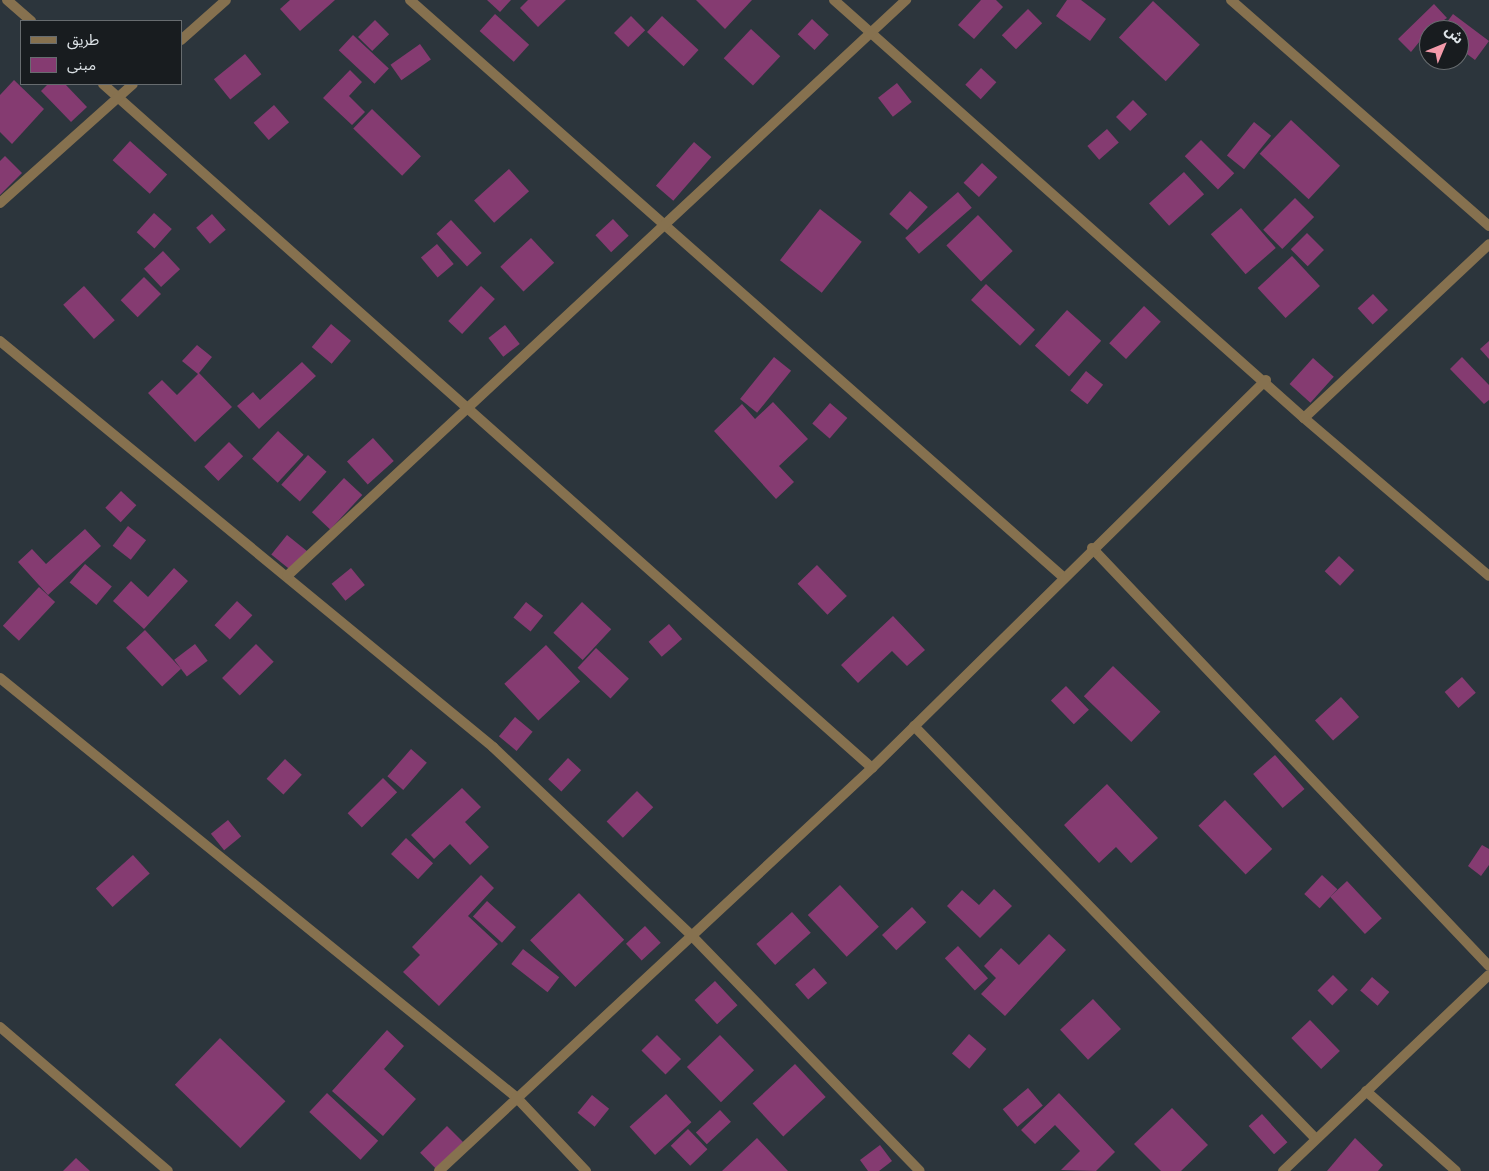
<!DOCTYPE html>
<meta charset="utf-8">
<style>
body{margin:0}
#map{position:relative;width:1489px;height:1171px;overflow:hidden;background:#2c353c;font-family:"Sofia Sans Condensed","Noto Sans Arabic",sans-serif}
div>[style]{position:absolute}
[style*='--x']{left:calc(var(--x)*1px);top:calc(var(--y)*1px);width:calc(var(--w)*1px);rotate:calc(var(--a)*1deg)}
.building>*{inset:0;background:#853b71;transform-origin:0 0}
.minor>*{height:10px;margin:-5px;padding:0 5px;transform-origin:5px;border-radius:5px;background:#86714f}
span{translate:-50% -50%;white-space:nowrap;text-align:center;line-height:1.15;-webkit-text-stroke:5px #181c1f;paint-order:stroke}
.legend{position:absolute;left:20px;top:20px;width:162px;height:65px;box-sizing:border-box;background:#181c1f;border:1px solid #676c6f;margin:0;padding:6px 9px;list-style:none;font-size:15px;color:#dde3e7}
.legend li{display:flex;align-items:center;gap:10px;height:25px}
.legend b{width:25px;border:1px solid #676c6f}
.north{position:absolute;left:1419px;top:20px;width:50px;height:50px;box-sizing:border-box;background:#181c1f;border:1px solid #676c6f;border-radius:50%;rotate:45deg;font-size:14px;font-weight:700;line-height:20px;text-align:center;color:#dde3e7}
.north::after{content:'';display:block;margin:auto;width:18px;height:22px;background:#f39aaa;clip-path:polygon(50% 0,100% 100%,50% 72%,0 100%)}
</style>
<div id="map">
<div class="building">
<div style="clip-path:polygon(290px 0,335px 0,300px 31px,280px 9px)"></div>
<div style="clip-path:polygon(487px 0,511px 0,500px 12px)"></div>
<div style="clip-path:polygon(528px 0,566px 0,538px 27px,520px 8px)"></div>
<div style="clip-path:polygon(696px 0,752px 0,725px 29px)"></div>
<div style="clip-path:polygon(981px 0,996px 0,1003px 7px,974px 39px,958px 25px)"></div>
<div style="clip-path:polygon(1067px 0,1081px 0,1106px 19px,1090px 41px,1056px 16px)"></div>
<div style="left:1153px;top:1px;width:64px;height:50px;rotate:43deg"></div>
<div style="clip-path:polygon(1434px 4px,1447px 18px,1429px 30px,1411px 52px,1398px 39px)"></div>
<div style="left:1028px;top:9px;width:20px;height:37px;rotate:45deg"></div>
<div style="left:495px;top:14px;width:46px;height:23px;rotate:42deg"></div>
<div style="clip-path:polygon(1453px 14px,1489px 41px,1475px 60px,1459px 48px,1459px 30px,1441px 30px)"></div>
<div style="left:631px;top:16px;width:20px;height:24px;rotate:45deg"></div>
<div style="left:662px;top:16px;width:50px;height:22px;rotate:43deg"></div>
<div style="left:812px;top:19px;width:23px;height:21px;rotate:43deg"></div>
<div style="left:375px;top:20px;width:20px;height:24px;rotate:45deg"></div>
<div style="left:751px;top:29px;width:40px;height:40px;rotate:43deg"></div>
<div style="left:353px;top:35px;width:49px;height:21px;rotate:43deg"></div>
<div style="left:420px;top:44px;width:19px;height:36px;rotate:55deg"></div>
<div style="left:245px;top:54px;width:26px;height:40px;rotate:51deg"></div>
<div style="left:981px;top:68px;width:21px;height:23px;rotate:43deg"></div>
<div style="clip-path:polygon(350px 70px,362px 82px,349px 96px,365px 112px,352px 125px,323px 98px)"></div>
<div style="clip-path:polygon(14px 80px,44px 109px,12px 144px,0 132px,0 95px)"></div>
<div style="left:897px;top:83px;width:24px;height:24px;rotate:52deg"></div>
<div style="clip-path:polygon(48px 84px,65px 84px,87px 107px,71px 122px,41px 91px)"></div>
<div style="left:1133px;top:100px;width:20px;height:24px;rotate:45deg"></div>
<div style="left:274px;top:105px;width:23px;height:27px;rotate:49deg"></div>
<div style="left:372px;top:109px;width:68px;height:27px;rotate:44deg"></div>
<div style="left:1291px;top:120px;width:67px;height:46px;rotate:43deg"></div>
<div style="left:1254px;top:122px;width:22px;height:43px;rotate:39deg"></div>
<div style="left:1107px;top:129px;width:18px;height:26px;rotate:49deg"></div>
<div style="left:1201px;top:140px;width:47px;height:23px;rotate:45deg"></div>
<div style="left:130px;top:141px;width:50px;height:26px;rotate:42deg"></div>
<div style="left:694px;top:142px;width:23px;height:58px;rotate:41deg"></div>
<div style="clip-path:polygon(5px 156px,22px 173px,0 195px,0 161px)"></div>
<div style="left:982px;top:163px;width:21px;height:27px;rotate:43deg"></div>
<div style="left:509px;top:169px;width:30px;height:47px;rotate:48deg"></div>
<div style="left:1184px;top:172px;width:30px;height:47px;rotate:48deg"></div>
<div style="left:910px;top:191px;width:24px;height:31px;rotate:42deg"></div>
<div style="left:958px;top:192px;width:21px;height:70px;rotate:49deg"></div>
<div style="left:1295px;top:198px;width:27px;height:45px;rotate:45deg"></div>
<div style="left:1241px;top:208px;width:53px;height:40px;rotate:49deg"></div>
<div style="left:820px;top:209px;width:53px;height:65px;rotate:38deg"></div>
<div style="left:154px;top:213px;width:24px;height:26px;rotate:42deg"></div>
<div style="left:212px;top:214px;width:21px;height:21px;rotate:49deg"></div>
<div style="left:978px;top:215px;width:50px;height:44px;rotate:46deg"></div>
<div style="left:613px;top:219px;width:23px;height:24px;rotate:47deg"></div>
<div style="left:451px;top:220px;width:45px;height:20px;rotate:47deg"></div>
<div style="left:1307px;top:233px;width:24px;height:23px;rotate:45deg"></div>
<div style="left:531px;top:238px;width:34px;height:42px;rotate:47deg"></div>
<div style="left:437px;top:244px;width:26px;height:21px;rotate:50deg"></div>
<div style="left:163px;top:251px;width:25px;height:26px;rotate:47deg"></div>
<div style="left:1292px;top:256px;width:41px;height:47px;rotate:47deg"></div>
<div style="left:144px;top:277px;width:24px;height:33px;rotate:45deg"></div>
<div style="left:986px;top:284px;width:67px;height:22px;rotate:43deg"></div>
<div style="left:84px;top:286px;width:46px;height:28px;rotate:48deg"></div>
<div style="left:481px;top:286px;width:19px;height:48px;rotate:43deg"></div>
<div style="left:1373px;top:294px;width:22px;height:21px;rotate:47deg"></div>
<div style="left:1144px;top:306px;width:23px;height:51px;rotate:43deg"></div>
<div style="left:1067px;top:310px;width:46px;height:48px;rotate:42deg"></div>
<div style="left:331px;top:324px;width:26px;height:30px;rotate:40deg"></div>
<div style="left:505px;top:325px;width:24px;height:21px;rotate:52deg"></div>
<div style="clip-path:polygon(1489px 341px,1489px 359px,1480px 349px)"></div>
<div style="clip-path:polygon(197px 345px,212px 357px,199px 373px,232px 407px,195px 442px,148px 393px,162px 380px,177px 395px,198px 374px,182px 361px)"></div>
<div style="left:774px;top:357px;width:22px;height:54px;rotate:39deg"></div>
<div style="clip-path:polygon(1462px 357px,1489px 385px,1489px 400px,1484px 404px,1450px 369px)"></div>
<div style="left:1313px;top:358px;width:28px;height:35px;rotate:42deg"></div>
<div style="clip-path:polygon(302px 362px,316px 376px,259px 429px,237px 406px,253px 392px,260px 400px)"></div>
<div style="left:1086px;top:371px;width:22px;height:25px;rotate:39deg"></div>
<div style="clip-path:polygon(773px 402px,808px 439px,779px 466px,794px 482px,776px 499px,714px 431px,742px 404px,755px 419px)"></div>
<div style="left:830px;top:403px;width:23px;height:27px;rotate:41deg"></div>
<div style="left:278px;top:431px;width:35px;height:38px;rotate:43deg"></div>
<div style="left:373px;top:438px;width:31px;height:35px;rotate:48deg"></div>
<div style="left:229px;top:442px;width:20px;height:35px;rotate:45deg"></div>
<div style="left:308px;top:455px;width:25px;height:40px;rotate:42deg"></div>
<div style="left:344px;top:478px;width:25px;height:47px;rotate:43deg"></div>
<div style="left:121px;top:491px;width:21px;height:23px;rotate:43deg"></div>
<div style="left:128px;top:526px;width:23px;height:25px;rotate:38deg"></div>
<div style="clip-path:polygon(85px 529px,101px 546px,48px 595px,18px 562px,32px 549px,46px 564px)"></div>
<div style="left:287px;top:535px;width:26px;height:25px;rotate:39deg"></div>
<div style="left:1339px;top:556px;width:21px;height:21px;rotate:43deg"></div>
<div style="left:85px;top:564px;width:35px;height:24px;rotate:40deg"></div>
<div style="left:817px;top:565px;width:43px;height:27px;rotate:46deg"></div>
<div style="clip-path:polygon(174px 568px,188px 581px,144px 629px,113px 601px,131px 581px,148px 597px)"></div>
<div style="left:351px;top:568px;width:22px;height:25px;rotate:51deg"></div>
<div style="left:39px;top:587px;width:22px;height:53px;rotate:43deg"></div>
<div style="left:237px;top:601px;width:21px;height:33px;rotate:43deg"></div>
<div style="left:526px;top:602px;width:22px;height:20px;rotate:39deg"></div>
<div style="left:582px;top:602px;width:40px;height:42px;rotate:43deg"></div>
<div style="clip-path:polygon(893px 616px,925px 650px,907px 666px,892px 651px,858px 683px,841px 665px)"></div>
<div style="left:669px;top:624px;width:20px;height:27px;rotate:49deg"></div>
<div style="left:145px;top:630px;width:53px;height:26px;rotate:47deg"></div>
<div style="left:195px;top:644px;width:21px;height:26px;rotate:53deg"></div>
<div style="left:256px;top:644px;width:25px;height:48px;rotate:45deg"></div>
<div style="left:546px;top:645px;width:50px;height:57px;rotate:47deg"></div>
<div style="left:596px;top:648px;width:45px;height:27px;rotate:43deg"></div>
<div style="left:1113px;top:666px;width:66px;height:42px;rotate:44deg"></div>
<div style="left:1462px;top:677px;width:21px;height:23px;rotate:49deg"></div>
<div style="left:1066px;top:686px;width:33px;height:21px;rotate:46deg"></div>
<div style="left:1341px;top:697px;width:27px;height:35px;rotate:48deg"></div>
<div style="left:515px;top:717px;width:23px;height:25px;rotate:40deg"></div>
<div style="left:411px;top:749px;width:21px;height:36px;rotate:41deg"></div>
<div style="left:1275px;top:755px;width:45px;height:29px;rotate:49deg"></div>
<div style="left:568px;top:758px;width:18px;height:29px;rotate:43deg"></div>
<div style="left:285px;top:759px;width:23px;height:27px;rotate:43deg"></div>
<div style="left:383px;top:778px;width:20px;height:50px;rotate:45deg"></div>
<div style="clip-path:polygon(1107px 784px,1158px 838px,1131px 863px,1116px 847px,1099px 863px,1064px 825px)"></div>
<div style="clip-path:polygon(462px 788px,481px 807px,465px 822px,489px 847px,470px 865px,450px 844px,434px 859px,411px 835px)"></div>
<div style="left:637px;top:791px;width:23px;height:43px;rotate:45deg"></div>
<div style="left:1225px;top:800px;width:68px;height:37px;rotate:46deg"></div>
<div style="left:228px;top:820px;width:21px;height:22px;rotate:51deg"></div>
<div style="left:406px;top:838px;width:37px;height:22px;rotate:43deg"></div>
<div style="clip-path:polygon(1482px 845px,1489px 849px,1489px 865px,1481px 876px,1468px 866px)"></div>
<div style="left:133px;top:855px;width:25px;height:50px;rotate:48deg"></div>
<div style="clip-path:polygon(481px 875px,494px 888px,468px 916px,498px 944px,439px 1006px,403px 972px,420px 955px,412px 947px)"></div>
<div style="left:1322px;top:875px;width:21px;height:26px;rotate:43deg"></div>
<div style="left:1347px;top:881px;width:51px;height:23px;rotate:47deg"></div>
<div style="left:840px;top:885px;width:57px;height:44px;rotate:47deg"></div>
<div style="clip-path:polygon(994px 889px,1012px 906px,980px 938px,947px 906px,962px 890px,979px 905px)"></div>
<div style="left:579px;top:893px;width:65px;height:68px;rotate:46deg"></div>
<div style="left:487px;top:901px;width:39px;height:21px;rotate:42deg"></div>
<div style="left:912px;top:907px;width:21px;height:41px;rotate:47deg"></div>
<div style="left:792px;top:912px;width:28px;height:48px;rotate:48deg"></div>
<div style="left:645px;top:926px;width:23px;height:26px;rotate:47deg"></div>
<div style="clip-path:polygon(1049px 934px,1066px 950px,1005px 1016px,981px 994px,996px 978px,984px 966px,1001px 948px,1019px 965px)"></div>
<div style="left:958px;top:946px;width:44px;height:18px;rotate:47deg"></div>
<div style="left:523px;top:949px;width:46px;height:19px;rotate:38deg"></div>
<div style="left:814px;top:968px;width:20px;height:25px;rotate:49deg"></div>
<div style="left:1333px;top:975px;width:21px;height:22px;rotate:45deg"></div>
<div style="left:1372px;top:977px;width:23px;height:18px;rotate:41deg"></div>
<div style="left:715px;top:981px;width:33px;height:28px;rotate:47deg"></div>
<div style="left:1093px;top:999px;width:41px;height:45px;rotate:47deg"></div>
<div style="left:1310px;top:1020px;width:43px;height:26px;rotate:46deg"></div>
<div style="clip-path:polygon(387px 1030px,404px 1046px,384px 1069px,416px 1099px,383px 1136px,332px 1091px)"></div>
<div style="left:969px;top:1034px;width:23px;height:26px;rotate:41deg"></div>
<div style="left:657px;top:1035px;width:34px;height:22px;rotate:45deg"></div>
<div style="left:720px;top:1035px;width:49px;height:46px;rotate:46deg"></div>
<div style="left:220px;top:1038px;width:91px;height:65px;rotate:44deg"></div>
<div style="left:795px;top:1064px;width:45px;height:58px;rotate:47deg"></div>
<div style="left:1028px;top:1088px;width:23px;height:33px;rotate:50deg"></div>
<div style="left:327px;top:1093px;width:70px;height:26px;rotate:43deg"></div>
<div style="clip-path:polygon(1059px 1093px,1115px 1152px,1096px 1171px,1061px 1170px,1080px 1151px,1055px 1125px,1035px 1144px,1021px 1130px)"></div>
<div style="left:666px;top:1094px;width:38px;height:49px;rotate:48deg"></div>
<div style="left:592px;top:1095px;width:22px;height:23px;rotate:39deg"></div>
<div style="clip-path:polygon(1172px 1108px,1208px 1145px,1181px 1171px,1161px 1171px,1134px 1144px)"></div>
<div style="left:720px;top:1110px;width:16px;height:33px;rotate:47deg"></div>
<div style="left:1262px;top:1114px;width:38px;height:18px;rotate:48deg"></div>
<div style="left:447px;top:1126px;width:23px;height:38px;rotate:45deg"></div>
<div style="left:688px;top:1129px;width:28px;height:24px;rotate:46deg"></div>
<div style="clip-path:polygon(757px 1138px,788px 1171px,722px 1171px)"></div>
<div style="clip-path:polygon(1355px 1138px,1383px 1165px,1378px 1171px,1327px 1171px)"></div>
<div style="clip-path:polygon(880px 1145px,892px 1161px,879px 1171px,868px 1171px,860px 1160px)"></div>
<div style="clip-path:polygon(76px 1158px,90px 1171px,63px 1171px)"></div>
</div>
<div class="minor">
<div style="--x:7;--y:0;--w:32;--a:41"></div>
<div style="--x:410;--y:0;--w:870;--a:41.46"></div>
<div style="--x:834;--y:0;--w:629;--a:41.65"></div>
<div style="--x:1304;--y:418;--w:243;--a:40.5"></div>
<div style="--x:1231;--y:0;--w:343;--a:41.2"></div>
<div style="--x:181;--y:40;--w:60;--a:-41.6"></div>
<div style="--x:103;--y:84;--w:1029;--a:41.65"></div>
<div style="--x:0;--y:203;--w:178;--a:-41.8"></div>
<div style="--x:0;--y:341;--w:639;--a:39.47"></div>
<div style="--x:493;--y:747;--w:274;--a:43.5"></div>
<div style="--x:692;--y:936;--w:327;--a:45.9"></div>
<div style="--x:1304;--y:418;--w:254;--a:-43.2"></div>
<div style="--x:1092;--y:548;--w:576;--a:46.48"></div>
<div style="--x:287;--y:576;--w:846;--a:-42.94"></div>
<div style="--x:0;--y:678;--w:665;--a:39.08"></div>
<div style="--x:516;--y:1097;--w:102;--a:46.6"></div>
<div style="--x:914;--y:726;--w:576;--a:45.77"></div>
<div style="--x:0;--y:1027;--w:221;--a:40.6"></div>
<div style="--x:1366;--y:1091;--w:120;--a:41.6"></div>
<div style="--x:439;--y:1171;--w:592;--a:-42.94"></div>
<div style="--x:872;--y:768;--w:553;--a:-44.56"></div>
<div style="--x:1283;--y:1171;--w:284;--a:-43.6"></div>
</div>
<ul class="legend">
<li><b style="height:6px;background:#86714f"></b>طريق</li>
<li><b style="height:14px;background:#853b71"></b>مبنى</li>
</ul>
<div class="north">ش</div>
</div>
